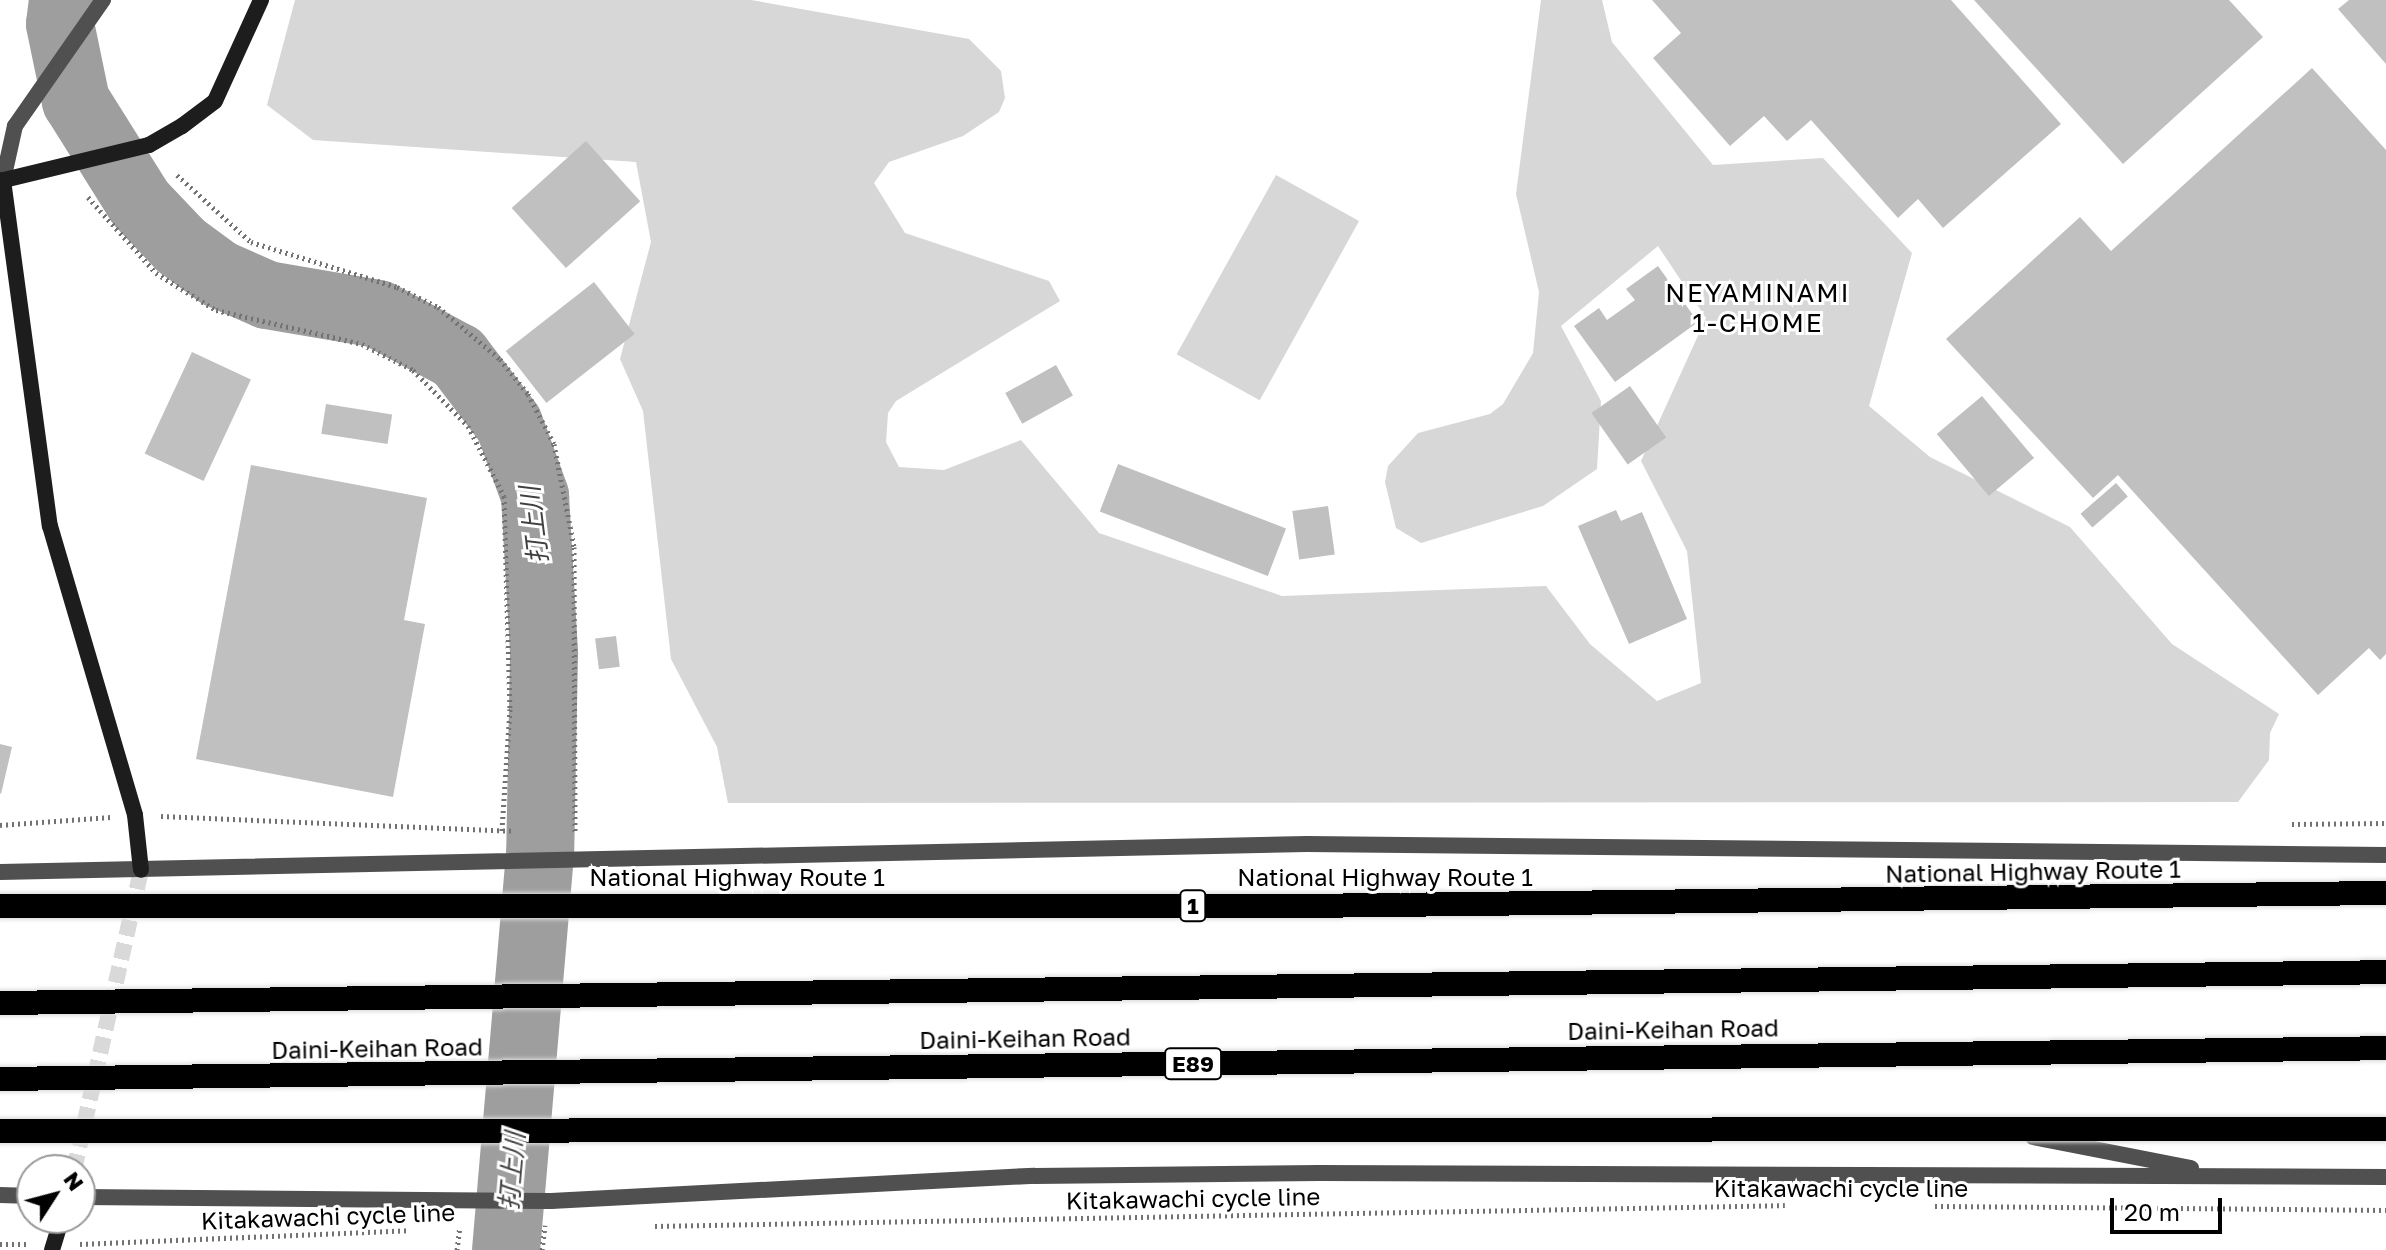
<!DOCTYPE html>
<meta charset="utf-8">
<style>
body{margin:0}
#map{position:relative;width:2386px;height:1250px;overflow:hidden;background:#fff;font-family:"Golos Text","Noto Sans JP",sans-serif}
div>[style]{position:absolute}
[style*='--x']{left:calc(var(--x)*1px);top:calc(var(--y)*1px);width:calc(var(--w)*1px);rotate:calc(var(--a)*1deg)}
.green>*{inset:0;background:#d7d7d7;transform-origin:0 0}
.river>*{height:68px;margin:-34px;padding:0 34px;transform-origin:34px;border-radius:34px;background:#9e9e9e}
.building>*{inset:0;background:#c0c0c0;transform-origin:0 0}
.secondary-tunnel>*{height:16px;margin-top:-8px;transform-origin:0;background:repeating-linear-gradient(90deg,#d9d9d9 0 16px,transparent 0 24px)}
.path>*{height:5px;margin-top:-2.5px;transform-origin:0;background:repeating-linear-gradient(90deg,#727272 0 2px,transparent 0 6px)}
.street>*{height:16px;margin:-8px;padding:0 8px;transform-origin:8px;border-radius:8px;background:#505050}
.secondary>*{height:16px;margin:-8px;padding:0 8px;transform-origin:8px;border-radius:8px;background:#1d1d1d}
.bridges{filter:drop-shadow(0 0 2px #dbdbdb) drop-shadow(0 0 2px #dbdbdb)}
.highway-bridge>*{height:24px;margin:-12px;padding:0 12px;transform-origin:12px;border-radius:12px;background:#000}
span{translate:-50% -50%;white-space:nowrap;text-align:center;line-height:1.15;-webkit-text-stroke:6px #fff;paint-order:stroke}
.shield-label span{padding:2px 6px;background:#fff;border:2px solid;border-radius:6px;-webkit-text-stroke-width:0}
.shield-label{font-size:22px;color:#000;font-weight:700}
.street-label{font-size:24px;color:#000}
.neighbourhood-label{font-size:26px;color:#000;letter-spacing:2px}
.water-label{font-size:26px;color:#3f3f3f;font-style:italic}
.north{position:absolute;left:16px;top:1154px;width:80px;height:80px;box-sizing:border-box;background:#fff;border:2px solid #999;border-radius:50%;rotate:54deg;font-size:22px;font-weight:700;line-height:32px;text-align:center;color:#000}
.north::after{content:'';display:block;margin:auto;width:28px;height:36px;background:#000;clip-path:polygon(50% 0,100% 100%,50% 72%,0 100%)}
.scale{position:absolute;left:2110px;top:1198px;width:112px;height:36px;box-sizing:border-box;border:4px solid #000;border-top:0;padding-left:10px;font-size:24px;line-height:28px;white-space:nowrap;color:#000;-webkit-text-stroke:6px #fff;paint-order:stroke}
</style>
<div id="map">
<div class="green">
<div style="clip-path:polygon(295px 0,751px 0,969px 39px,1001px 71px,1005px 98px,999px 112px,963px 136px,889px 162px,874px 183px,905px 233px,1049px 281px,1060px 301px,896px 401px,888px 413px,886px 442px,899px 467px,944px 470px,1021px 440px,1099px 533px,1282px 596px,1546px 586px,1590px 644px,1657px 701px,1701px 683px,1687px 551px,1641px 461px,1706px 318px,1658px 246px,1561px 326px,1601px 401px,1597px 469px,1543px 506px,1421px 543px,1396px 528px,1385px 482px,1388px 466px,1418px 433px,1490px 414px,1503px 404px,1533px 353px,1539px 292px,1516px 194px,1541px 0,1602px 0,1612px 42px,1713px 165px,1823px 158px,1912px 253px,1869px 406px,1930px 457px,2070px 527px,2172px 644px,2279px 714px,2270px 733px,2269px 760px,2238px 802px,728px 803px,717px 747px,671px 659px,643px 411px,620px 359px,651px 242px,636px 162px,313px 140px,267px 105px)"></div>
<div style="left:1276px;top:175px;width:95px;height:205px;rotate:29deg"></div>
</div>
<div class="river">
<div style="--x:63;--y:0;--w:24;--a:97"></div>
<div style="--x:60;--y:24;--w:79;--a:78.3"></div>
<div style="--x:76;--y:101;--w:120;--a:57.9"></div>
<div style="--x:140;--y:203;--w:59;--a:46.4"></div>
<div style="--x:181;--y:246;--w:47;--a:36.4"></div>
<div style="--x:219;--y:274;--w:52;--a:23.6"></div>
<div style="--x:267;--y:295;--w:113;--a:9.7"></div>
<div style="--x:378;--y:314;--w:91;--a:28.3"></div>
<div style="--x:458;--y:357;--w:84;--a:52.7"></div>
<div style="--x:509;--y:424;--w:77;--a:70.1"></div>
<div style="--x:535;--y:496;--w:158;--a:86.7"></div>
<div style="--x:544;--y:654;--w:200;--a:91.1"></div>
<div style="--x:540;--y:854;--w:397;--a:94.9"></div>
</div>
<div class="building">
<div style="clip-path:polygon(1652px 0,1951px 0,2061px 124px,1943px 228px,1918px 199px,1898px 218px,1811px 120px,1787px 141px,1764px 116px,1730px 146px,1653px 58px,1681px 33px)"></div>
<div style="clip-path:polygon(1974px 0,2229px 0,2263px 37px,2123px 164px)"></div>
<div style="clip-path:polygon(2349px 0,2386px 0,2386px 64px,2338px 9px)"></div>
<div style="clip-path:polygon(2312px 68px,2386px 150px,2386px 654px,2380px 660px,2369px 648px,2318px 695px,2118px 475px,2093px 498px,1946px 339px,2080px 217px,2111px 251px)"></div>
<div style="left:586px;top:141px;width:81px;height:100px;rotate:48deg"></div>
<div style="clip-path:polygon(1658px 266px,1698px 322px,1615px 382px,1574px 326px,1599px 308px,1607px 320px,1635px 300px,1626px 289px)"></div>
<div style="left:594px;top:282px;width:66px;height:112px;rotate:52deg"></div>
<div style="left:192px;top:352px;width:65px;height:112px;rotate:25deg"></div>
<div style="left:1056px;top:365px;width:35px;height:58px;rotate:61deg"></div>
<div style="left:1630px;top:386px;width:63px;height:47px;rotate:55deg"></div>
<div style="left:1982px;top:396px;width:81px;height:59px;rotate:50deg"></div>
<div style="left:326px;top:404px;width:67px;height:30px;rotate:9deg"></div>
<div style="left:1118px;top:464px;width:180px;height:51px;rotate:21deg"></div>
<div style="clip-path:polygon(251px 465px,427px 498px,404px 620px,425px 624px,393px 797px,196px 759px)"></div>
<div style="left:2116px;top:483px;width:18px;height:47px;rotate:49deg"></div>
<div style="left:1328px;top:506px;width:49px;height:36px;rotate:82deg"></div>
<div style="clip-path:polygon(1616px 510px,1621px 521px,1642px 512px,1687px 619px,1629px 644px,1578px 526px)"></div>
<div style="left:616px;top:636px;width:31px;height:21px;rotate:83deg"></div>
<div style="clip-path:polygon(0 744px,12px 747px,1px 794px,0 793px)"></div>
</div>
<div class="secondary-tunnel">
<div style="--x:74;--y:1170;--w:307;--a:-77.4"></div>
</div>
<div class="path">
<div style="--x:177;--y:175;--w:100;--a:42.2"></div>
<div style="--x:251;--y:242;--w:153;--a:17.1"></div>
<div style="--x:397;--y:287;--w:46;--a:26"></div>
<div style="--x:438;--y:307;--w:81;--a:40"></div>
<div style="--x:500;--y:359;--w:45;--a:51.3"></div>
<div style="--x:528;--y:394;--w:56;--a:62.5"></div>
<div style="--x:554;--y:444;--w:105;--a:79"></div>
<div style="--x:574;--y:547;--w:285;--a:89.8"></div>
<div style="--x:88;--y:197;--w:102;--a:48.2"></div>
<div style="--x:156;--y:273;--w:70;--a:31.7"></div>
<div style="--x:216;--y:310;--w:150;--a:13.1"></div>
<div style="--x:362;--y:344;--w:57;--a:27"></div>
<div style="--x:413;--y:370;--w:78;--a:45.5"></div>
<div style="--x:468;--y:426;--w:79;--a:62.8"></div>
<div style="--x:504;--y:496;--w:213;--a:88.4"></div>
<div style="--x:510;--y:709;--w:122;--a:93.8"></div>
<div style="--x:161;--y:816;--w:353;--a:2.4"></div>
<div style="--x:2292;--y:824;--w:94;--a:-0.6"></div>
<div style="--x:0;--y:825;--w:111;--a:-4.1"></div>
<div style="--x:1935;--y:1206;--w:451;--a:0.5"></div>
<div style="--x:655;--y:1226;--w:1130;--a:-1.06"></div>
<div style="--x:0;--y:1244;--w:26;--a:0"></div>
<div style="--x:80;--y:1244;--w:329;--a:-2.4"></div>
<div style="--x:457;--y:1250;--w:23;--a:-83"></div>
<div style="--x:542;--y:1250;--w:25;--a:-83"></div>
</div>
<div class="street">
<div style="--x:3;--y:180;--w:55;--a:-77.5"></div>
<div style="--x:15;--y:126;--w:154;--a:-55.1"></div>
<div style="--x:0;--y:872;--w:1307;--a:-1.23"></div>
<div style="--x:1307;--y:844;--w:1079;--a:0.58"></div>
<div style="--x:2033;--y:1137;--w:161;--a:11.1"></div>
<div style="--x:0;--y:1195;--w:32;--a:2"></div>
<div style="--x:80;--y:1197;--w:471;--a:0.5"></div>
<div style="--x:551;--y:1201;--w:484;--a:-3"></div>
<div style="--x:1034;--y:1176;--w:285;--a:-0.6"></div>
<div style="--x:1319;--y:1173;--w:1067;--a:0.21"></div>
</div>
<div class="secondary">
<div style="--x:3;--y:180;--w:349;--a:82.3"></div>
<div style="--x:50;--y:526;--w:301;--a:73.6"></div>
<div style="--x:135;--y:815;--w:55;--a:83.8"></div>
<div style="--x:0;--y:181;--w:153;--a:-13.6"></div>
<div style="--x:149;--y:145;--w:38;--a:-30"></div>
<div style="--x:182;--y:126;--w:41;--a:-37.1"></div>
<div style="--x:215;--y:101;--w:111;--a:-65.5"></div>
<div style="--x:52;--y:1250;--w:34;--a:-73"></div>
</div>
<div class="bridges">
<div class="highway-bridge">
<div style="--x:0;--y:906;--w:1302;--a:0"></div>
<div style="--x:1302;--y:906;--w:1084;--a:-0.69"></div>
<div style="--x:0;--y:1003;--w:2386;--a:-0.74"></div>
<div style="--x:0;--y:1079;--w:2386;--a:-0.74"></div>
<div style="--x:0;--y:1131;--w:2386;--a:-0.05"></div>
</div>
</div>
<div class="shield-label">
<span style="left:1193px;top:906px">1</span>
<span style="left:1193px;top:1064px">E89</span>
</div>
<div class="street-label">
<span style="left:2033px;top:871px;rotate:-1deg">National Highway Route 1</span>
<span style="left:737px;top:877px">National Highway Route 1</span>
<span style="left:1385px;top:877px">National Highway Route 1</span>
<span style="left:1673px;top:1029px;rotate:-1deg">Daini-Keihan Road</span>
<span style="left:1025px;top:1038px;rotate:-1deg">Daini-Keihan Road</span>
<span style="left:377px;top:1048px;rotate:-1deg">Daini-Keihan Road</span>
<span style="left:1841px;top:1188px">Kitakawachi cycle line</span>
<span style="left:1193px;top:1198px;rotate:-1deg">Kitakawachi cycle line</span>
<span style="left:328px;top:1216px;rotate:-2deg">Kitakawachi cycle line</span>
</div>
<div class="neighbourhood-label">
<span style="left:1758px;top:308px">NEYAMINAMI<br>1-CHOME</span>
</div>
<div class="water-label">
<span style="left:534px;top:525px;rotate:-97deg">打上川</span>
<span style="left:512px;top:1171px;rotate:-85deg">打上川</span>
</div>
<div class="north">N</div>
<div class="scale">20 m</div>
</div>
